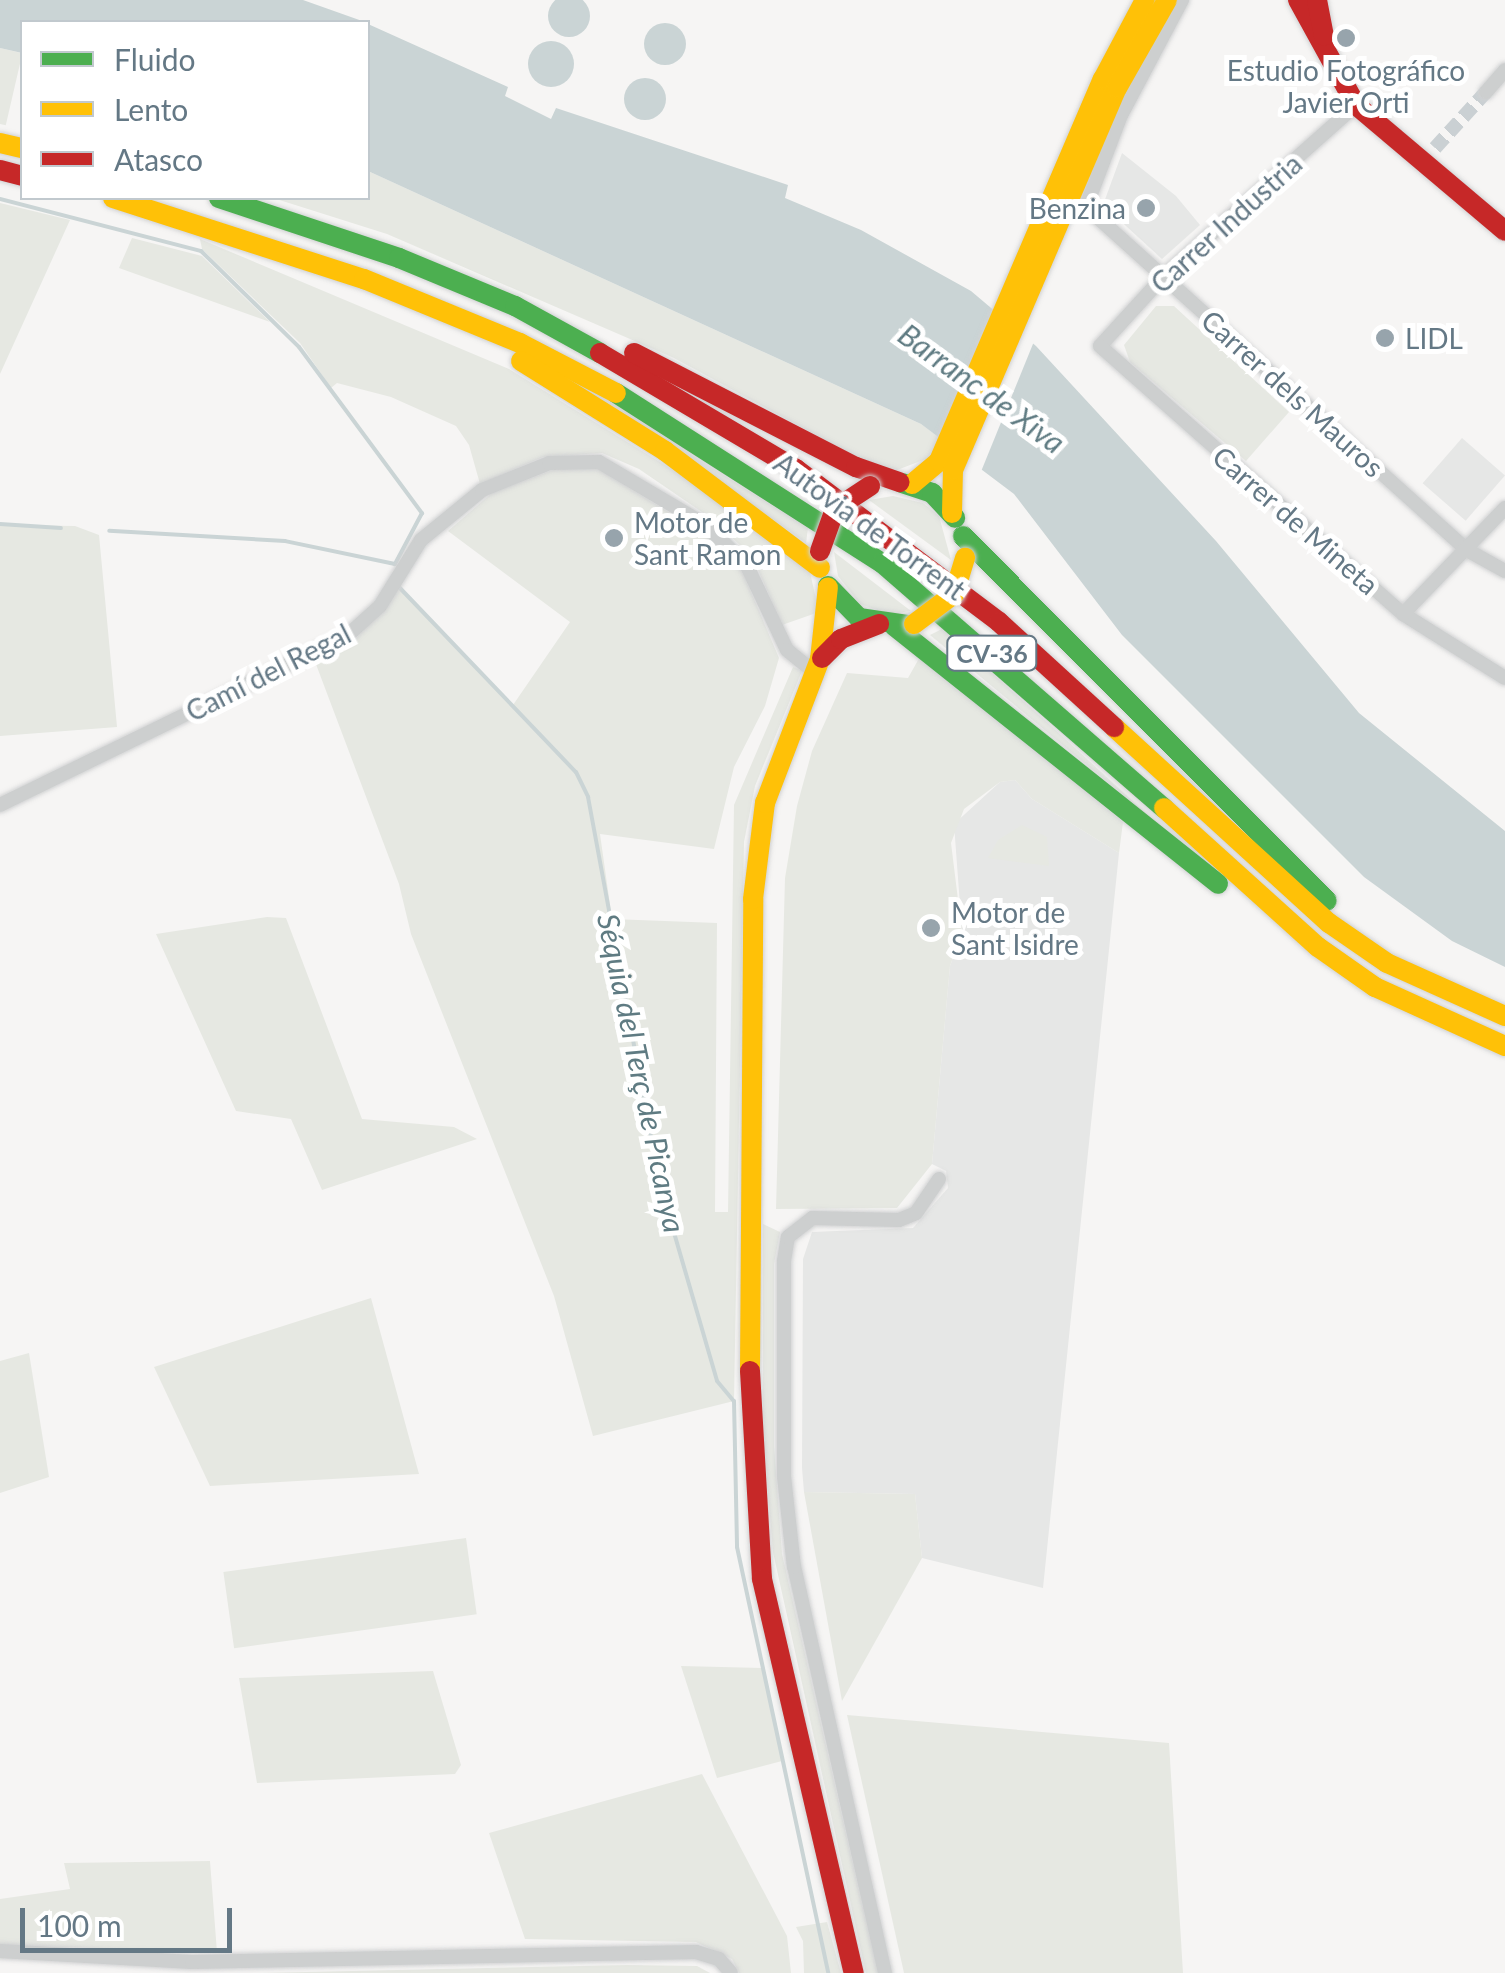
<!DOCTYPE html>
<meta charset="utf-8">
<style>
body{margin:0}
#map{position:relative;width:1505px;height:1973px;overflow:hidden;background:#f6f5f4;font-family:Lato,sans-serif}
div>[style]{position:absolute}
[style*='--x']{left:calc(var(--x)*1px);top:calc(var(--y)*1px);width:calc(var(--w)*1px);rotate:calc(var(--a)*1deg)}
.built>*{inset:0;background:#e6e7e6;transform-origin:0 0}
.green>*{inset:0;background:#e6e8e2;transform-origin:0 0}
.water>*{inset:0;background:#cad4d5}
.round{border-radius:50%}
.pier>*{inset:0;background:#f6f5f4}
.stream>*{height:4px;margin:-2px;padding:0 2px;transform-origin:2px;border-radius:2px;background:#cad4d5}
.street-tunnel>*{height:14px;margin-top:-7px;transform-origin:0;background:repeating-linear-gradient(90deg,#cad0d3 0 14px,transparent 0 21px)}
.roads{filter:drop-shadow(0 0 2px #d1d2d3) drop-shadow(0 0 2px #d1d2d3)}
.street>*{height:14px;margin:-7px;padding:0 7px;transform-origin:7px;border-radius:7px;background:#cdcfcf}
.fast>*{height:20px;margin:-10px;padding:0 10px;transform-origin:10px;border-radius:10px;background:#4caf50}
.slow>*{height:20px;margin:-10px;padding:0 10px;transform-origin:10px;border-radius:10px;background:#ffc107}
.jam>*{height:20px;margin:-10px;padding:0 10px;transform-origin:10px;border-radius:10px;background:#c62828}
.bridges{filter:drop-shadow(0 0 2px #d1d2d3) drop-shadow(0 0 2px #d1d2d3)}
.slow-bridge>*{height:20px;margin:-10px;padding:0 10px;transform-origin:10px;border-radius:10px;background:#ffc107}
.jam-bridge>*{height:20px;margin:-10px;padding:0 10px;transform-origin:10px;border-radius:10px;background:#c62828}
.dots>*{width:28px;height:28px;translate:-50% -50%;box-sizing:border-box;border:5px solid #fff;border-radius:50%}
span{translate:-50% -50%;white-space:nowrap;text-align:center;line-height:1.15;-webkit-text-stroke:10px #fff;paint-order:stroke}
.shield-label span{padding:2px 8px;background:#fff;border:2px solid;border-radius:8px;-webkit-text-stroke-width:0}
.shield-label{font-size:25px;color:#647885;font-weight:700}
.poi-label{font-size:28px;color:#647885}
.right{translate:-100% -50%;text-align:right}
.left{translate:0 -50%;text-align:left}
.street-label{font-size:28px;color:#647885}
.water-label{font-size:30px;color:#5f7b82;font-style:italic}
.legend{position:absolute;left:20px;top:20px;width:350px;height:180px;box-sizing:border-box;background:#fff;border:2px solid #c1c9ce;margin:0;padding:12px 18px;list-style:none;font-size:30px;color:#647885}
.legend li{display:flex;align-items:center;gap:20px;height:50px}
.legend b{width:50px;border:2px solid #c1c9ce}
.scale{position:absolute;left:20px;top:1908px;width:212px;height:45px;box-sizing:border-box;border:5px solid #647885;border-top:0;padding-left:12px;font-size:30px;line-height:35px;white-space:nowrap;color:#647885;-webkit-text-stroke:8px #fff;paint-order:stroke}
</style>
<div id="map">
<div class="built">
<div style="clip-path:polygon(1122px 153px,1176px 196px,1200px 225px,1162px 259px,1103px 205px)"></div>
<div style="left:1462px;top:438px;width:57px;height:60px;rotate:41deg"></div>
<div style="clip-path:polygon(1015px 780px,1032px 799px,1119px 853px,1043px 1588px,922px 1558px,915px 1494px,804px 1492px,802px 1468px,803px 1259px,812px 1232px,913px 1228px,948px 1188px,946px 1171px,932px 1164px,950px 966px,962px 932px,954px 824px,1000px 782px)"></div>
</div>
<div class="green">
<div style="left:0;top:48px;width:23px;height:74px;rotate:13deg"></div>
<div style="clip-path:polygon(368px 171px,921px 424px,940px 438px,931px 457px,897px 470px,873px 466px,674px 358px,387px 234px,273px 198px,368px 198px)"></div>
<div style="clip-path:polygon(0 203px,70px 220px,0 374px)"></div>
<div style="clip-path:polygon(132px 238px,202px 256px,270px 322px,119px 268px)"></div>
<div style="clip-path:polygon(200px 239px,509px 369px,718px 498px,809px 568px,819px 612px,782px 625px,753px 558px,715px 521px,639px 469px,602px 453px,543px 457px,480px 484px,469px 445px,456px 426px,391px 397px,337px 383px,331px 388px,300px 343px,202px 249px)"></div>
<div style="clip-path:polygon(1156px 306px,1174px 306px,1289px 412px,1246px 461px,1130px 362px,1124px 345px)"></div>
<div style="clip-path:polygon(624px 413px,808px 528px,806px 543px)"></div>
<div style="clip-path:polygon(568px 464px,590px 464px,714px 540px,740px 566px,779px 658px,765px 706px,734px 767px,714px 849px,600px 834px,612px 919px,717px 923px,715px 1212px,728px 1212px,734px 805px,793px 667px,802px 671px,755px 786px,744px 842px,734px 1401px,593px 1436px,554px 1296px,411px 934px,399px 884px,314px 659px,354px 641px,398px 586px,513px 705px,570px 622px,448px 531px,492px 493px)"></div>
<div style="clip-path:polygon(893px 496px,923px 503px,939px 516px,951px 560px,869px 500px)"></div>
<div style="clip-path:polygon(0 525px,75px 526px,99px 535px,117px 727px,0 736px)"></div>
<div style="clip-path:polygon(834px 552px,911px 611px,889px 614px,860px 604px,838px 576px)"></div>
<div style="clip-path:polygon(942px 629px,1050px 725px,1151px 818px,930px 635px)"></div>
<div style="clip-path:polygon(921px 655px,1123px 822px,1119px 853px,1032px 799px,1015px 780px,1000px 782px,964px 809px,951px 843px,962px 932px,950px 966px,932px 1164px,897px 1208px,776px 1209px,785px 878px,797px 806px,812px 751px,847px 673px,908px 678px)"></div>
<div style="clip-path:polygon(1022px 825px,1047px 837px,1049px 866px,988px 858px,998px 840px)"></div>
<div style="clip-path:polygon(267px 917px,286px 918px,362px 1119px,454px 1127px,477px 1139px,322px 1190px,291px 1119px,236px 1111px,156px 934px)"></div>
<div style="clip-path:polygon(763px 1224px,780px 1232px,774px 1264px,774px 1446px,782px 1554px,878px 1973px,866px 1973px,773px 1552px,763px 1431px)"></div>
<div style="clip-path:polygon(371px 1298px,419px 1474px,210px 1486px,154px 1367px)"></div>
<div style="clip-path:polygon(29px 1353px,49px 1477px,0 1493px,0 1361px)"></div>
<div style="clip-path:polygon(804px 1492px,915px 1494px,922px 1558px,842px 1701px)"></div>
<div style="left:466px;top:1538px;width:77px;height:245px;rotate:82deg"></div>
<div style="clip-path:polygon(681px 1666px,762px 1668px,782px 1761px,717px 1778px)"></div>
<div style="clip-path:polygon(433px 1671px,461px 1765px,455px 1774px,257px 1783px,239px 1678px)"></div>
<div style="clip-path:polygon(847px 1715px,1169px 1743px,1183px 1973px,904px 1973px)"></div>
<div style="clip-path:polygon(702px 1774px,787px 1936px,791px 1973px,739px 1973px,732px 1959px,696px 1942px,525px 1939px,489px 1833px)"></div>
<div style="clip-path:polygon(210px 1861px,217px 1952px,0 1945px,0 1899px,70px 1889px,64px 1863px)"></div>
<div style="clip-path:polygon(827px 1922px,841px 1973px,804px 1973px,803px 1941px,796px 1927px)"></div>
<div style="clip-path:polygon(627px 1965px,697px 1966px,710px 1973px,261px 1973px)"></div>
</div>
<div class="water">
<div class="round" style="left:548px;top:-5px;width:42px;height:42px"></div>
<div style="clip-path:polygon(0 0,303px 0,365px 22px,22px 22px,22px 53px,0 48px)"></div>
<div class="round" style="left:644px;top:23px;width:42px;height:42px"></div>
<div style="clip-path:polygon(368px 24px,508px 87px,505px 96px,551px 119px,556px 108px,788px 185px,785px 198px,861px 230px,971px 291px,1036px 346px,1216px 541px,1359px 713px,1505px 831px,1505px 967px,1452px 941px,1364px 877px,1122px 635px,1014px 494px,921px 424px,368px 171px)"></div>
<div class="round" style="left:528px;top:41px;width:46px;height:46px"></div>
<div class="round" style="left:624px;top:78px;width:42px;height:42px"></div>
</div>
<div class="pier">
<div style="clip-path:polygon(997px 307px,1035px 339px,980px 474px,937px 442px)"></div>
</div>
<div class="stream">
<div style="--x:0;--y:199;--w:208;--a:14.5"></div>
<div style="--x:201;--y:251;--w:137;--a:44.4"></div>
<div style="--x:299;--y:347;--w:207;--a:53.5"></div>
<div style="--x:422;--y:513;--w:58;--a:117.9"></div>
<div style="--x:395;--y:564;--w:112;--a:-168.2"></div>
<div style="--x:285;--y:541;--w:176;--a:-176.7"></div>
<div style="--x:0;--y:524;--w:61;--a:3.8"></div>
<div style="--x:398;--y:586;--w:257;--a:46.3"></div>
<div style="--x:576;--y:772;--w:28;--a:64"></div>
<div style="--x:588;--y:797;--w:391;--a:79.5"></div>
<div style="--x:659;--y:1181;--w:208;--a:73.8"></div>
<div style="--x:717;--y:1381;--w:26;--a:50"></div>
<div style="--x:734;--y:1401;--w:146;--a:88.8"></div>
<div style="--x:737;--y:1547;--w:436;--a:77.9"></div>
</div>
<div class="street-tunnel">
<div style="--x:1435;--y:148;--w:76;--a:-47.7"></div>
</div>
<div class="roads">
<div class="street">
<div style="--x:1182;--y:0;--w:130;--a:117.9"></div>
<div style="--x:1121;--y:115;--w:98;--a:110.8"></div>
<div style="--x:1086;--y:207;--w:513;--a:42"></div>
<div style="--x:1467;--y:550;--w:43;--a:28.9"></div>
<div style="--x:1486;--y:92;--w:29;--a:-49"></div>
<div style="--x:1356;--y:105;--w:259;--a:138.3"></div>
<div style="--x:1163;--y:277;--w:93;--a:132.4"></div>
<div style="--x:1100;--y:346;--w:405;--a:41.5"></div>
<div style="--x:1403;--y:614;--w:120;--a:32.1"></div>
<div style="--x:1403;--y:614;--w:147;--a:-46.1"></div>
<div style="--x:0;--y:805;--w:387;--a:-26"></div>
<div style="--x:348;--y:635;--w:43;--a:-42.2"></div>
<div style="--x:380;--y:606;--w:78;--a:-58.2"></div>
<div style="--x:421;--y:540;--w:79;--a:-39.3"></div>
<div style="--x:482;--y:490;--w:72;--a:-21.9"></div>
<div style="--x:549;--y:463;--w:50;--a:-1.1"></div>
<div style="--x:599;--y:462;--w:124;--a:30.5"></div>
<div style="--x:706;--y:525;--w:58;--a:45"></div>
<div style="--x:747;--y:566;--w:93;--a:64.5"></div>
<div style="--x:787;--y:650;--w:35;--a:39"></div>
<div style="--x:0;--y:1951;--w:192;--a:3.3"></div>
<div style="--x:192;--y:1962;--w:504;--a:-1.14"></div>
<div style="--x:696;--y:1952;--w:24;--a:17"></div>
<div style="--x:719;--y:1959;--w:18;--a:49"></div>
<div style="--x:885;--y:1973;--w:416;--a:-102.6"></div>
<div style="--x:794;--y:1567;--w:92;--a:-96.3"></div>
<div style="--x:784;--y:1476;--w:215;--a:-90"></div>
<div style="--x:784;--y:1261;--w:24;--a:-81"></div>
<div style="--x:788;--y:1237;--w:31;--a:-38"></div>
<div style="--x:812;--y:1218;--w:87;--a:1.3"></div>
<div style="--x:899;--y:1220;--w:18;--a:-22"></div>
<div style="--x:916;--y:1213;--w:41;--a:-55.9"></div>
</div>
<div class="fast">
<div style="--x:219;--y:198;--w:190;--a:18.4"></div>
<div style="--x:399;--y:258;--w:126;--a:22.5"></div>
<div style="--x:515;--y:306;--w:97;--a:28.9"></div>
<div style="--x:616;--y:393;--w:316;--a:32.6"></div>
<div style="--x:882;--y:563;--w:374;--a:41"></div>
<div style="--x:902;--y:483;--w:32;--a:18"></div>
<div style="--x:932;--y:493;--w:34;--a:47"></div>
<div style="--x:963;--y:536;--w:515;--a:45.08"></div>
<div style="--x:828;--y:586;--w:45;--a:45.9"></div>
<div style="--x:859;--y:618;--w:49;--a:8.1"></div>
<div style="--x:894;--y:626;--w:414;--a:38.5"></div>
</div>
<div class="slow">
<div style="--x:0;--y:143;--w:23;--a:13"></div>
<div style="--x:113;--y:198;--w:264;--a:17.9"></div>
<div style="--x:364;--y:279;--w:169;--a:22.3"></div>
<div style="--x:520;--y:343;--w:108;--a:27.5"></div>
<div style="--x:521;--y:361;--w:170;--a:32"></div>
<div style="--x:665;--y:451;--w:194;--a:37"></div>
<div style="--x:912;--y:484;--w:35;--a:-40"></div>
<div style="--x:939;--y:461;--w:416;--a:-66.8"></div>
<div style="--x:1103;--y:79;--w:89;--a:-62"></div>
<div style="--x:952;--y:513;--w:43;--a:-88.7"></div>
<div style="--x:953;--y:470;--w:416;--a:-66.8"></div>
<div style="--x:1117;--y:88;--w:101;--a:-60.4"></div>
<div style="--x:1114;--y:727;--w:291;--a:42.4"></div>
<div style="--x:1329;--y:923;--w:70;--a:34.6"></div>
<div style="--x:1387;--y:963;--w:129;--a:24.2"></div>
<div style="--x:1164;--y:808;--w:207;--a:42.1"></div>
<div style="--x:1318;--y:947;--w:70;--a:35.1"></div>
<div style="--x:1375;--y:987;--w:143;--a:24.4"></div>
<div style="--x:750;--y:1371;--w:472;--a:-89.6"></div>
<div style="--x:753;--y:899;--w:97;--a:-82.9"></div>
<div style="--x:765;--y:803;--w:154;--a:-69.1"></div>
<div style="--x:820;--y:659;--w:72;--a:-83.7"></div>
</div>
<div class="jam">
<div style="--x:1298;--y:0;--w:120;--a:61.1"></div>
<div style="--x:1356;--y:105;--w:195;--a:40.2"></div>
<div style="--x:1317;--y:0;--w:36;--a:79"></div>
<div style="--x:0;--y:170;--w:23;--a:15"></div>
<div style="--x:600;--y:353;--w:228;--a:30.6"></div>
<div style="--x:796;--y:469;--w:254;--a:37"></div>
<div style="--x:999;--y:622;--w:156;--a:42.4"></div>
<div style="--x:634;--y:353;--w:250;--a:27.2"></div>
<div style="--x:856;--y:467;--w:46;--a:19.2"></div>
<div style="--x:822;--y:658;--w:27;--a:-45"></div>
<div style="--x:841;--y:639;--w:41;--a:-21.5"></div>
<div style="--x:750;--y:1371;--w:208;--a:86.7"></div>
<div style="--x:762;--y:1579;--w:405;--a:76.9"></div>
</div>
</div>
<div class="bridges">
<div class="slow-bridge">
<div style="--x:914;--y:624;--w:50;--a:-36.9"></div>
<div style="--x:954;--y:594;--w:38;--a:-73"></div>
</div>
<div class="jam-bridge">
<div style="--x:820;--y:551;--w:45;--a:-70.3"></div>
<div style="--x:835;--y:509;--w:42;--a:-33.3"></div>
</div>
</div>
<div class="dots">
<div style="left:1346px;top:38px;background:#97a4ac"></div>
<div style="left:1146px;top:208px;background:#97a4ac"></div>
<div style="left:1385px;top:338px;background:#97a4ac"></div>
<div style="left:614px;top:538px;background:#97a4ac"></div>
<div style="left:931px;top:928px;background:#97a4ac"></div>
</div>
<div class="shield-label">
<span style="left:992px;top:653px">CV-36</span>
</div>
<div class="poi-label">
<span style="left:1346px;top:86px">Estudio Fotográfico<br>Javier Orti</span>
<span class="right" style="left:1126px;top:208px">Benzina</span>
<span class="left" style="left:1405px;top:338px">LIDL</span>
<span class="left" style="left:634px;top:538px">Motor de<br>Sant Ramon</span>
<span class="left" style="left:951px;top:928px">Motor de<br>Sant Isidre</span>
</div>
<div class="street-label">
<span style="left:1226px;top:223px;rotate:-42deg">Carrer Industria</span>
<span style="left:1293px;top:393px;rotate:42deg">Carrer dels Mauros</span>
<span style="left:1296px;top:520px;rotate:41deg">Carrer de Mineta</span>
<span style="left:870px;top:526px;rotate:36deg">Autovia de Torrent</span>
<span style="left:268px;top:672px;rotate:-27deg">Camí del Regal</span>
</div>
<div class="water-label">
<span style="left:982px;top:388px;rotate:36deg">Barranc de Xiva</span>
<span style="left:642px;top:1073px;rotate:78deg">Séquia del Terç de Picanya</span>
</div>
<ul class="legend">
<li><b style="height:12px;background:#4caf50"></b>Fluido</li>
<li><b style="height:12px;background:#ffc107"></b>Lento</li>
<li><b style="height:12px;background:#c62828"></b>Atasco</li>
</ul>
<div class="scale">100 m</div>
</div>
